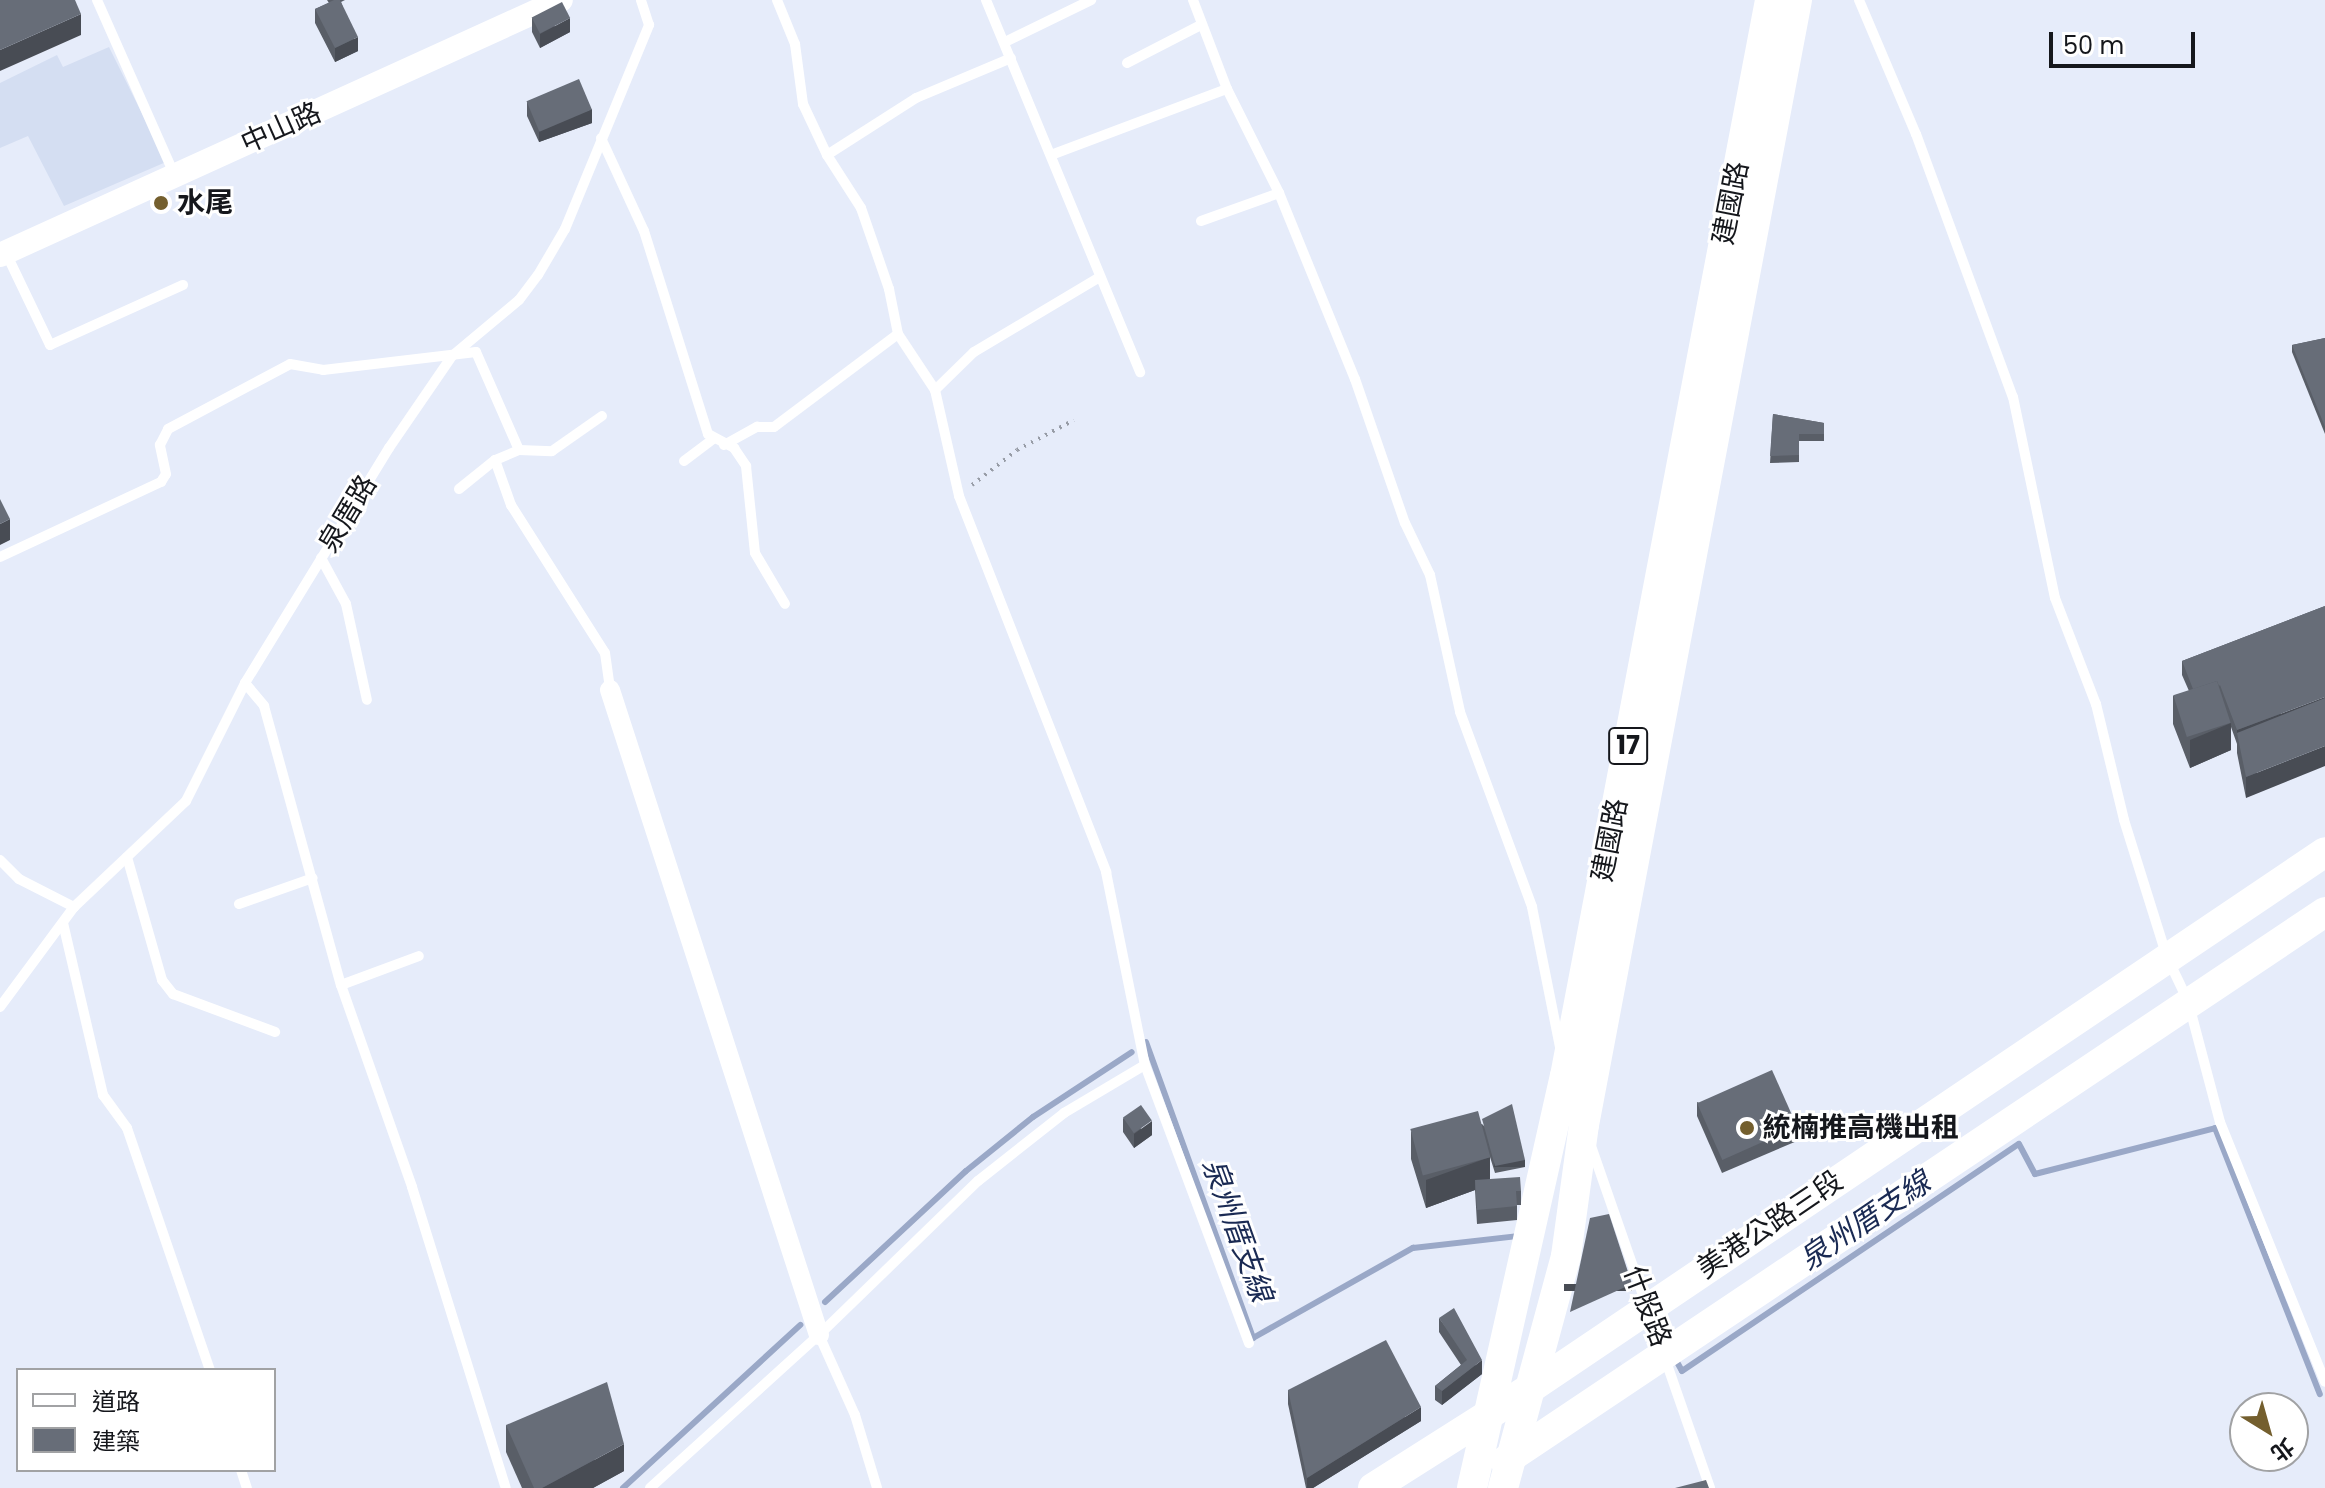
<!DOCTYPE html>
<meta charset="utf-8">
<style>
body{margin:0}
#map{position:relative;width:2325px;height:1488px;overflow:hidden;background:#e6ecfa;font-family:Poppins,"Noto Sans TC",sans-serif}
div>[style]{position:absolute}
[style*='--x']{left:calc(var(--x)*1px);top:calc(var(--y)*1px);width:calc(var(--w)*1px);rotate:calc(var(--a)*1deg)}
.built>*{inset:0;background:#d4def2}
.stream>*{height:6px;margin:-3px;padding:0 3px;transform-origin:3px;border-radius:3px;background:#9aa8c7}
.path>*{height:4px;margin-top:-2px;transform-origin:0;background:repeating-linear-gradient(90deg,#979ca6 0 2px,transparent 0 8px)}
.service>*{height:10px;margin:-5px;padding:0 5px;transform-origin:5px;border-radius:5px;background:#fff}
.minor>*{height:20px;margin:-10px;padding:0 10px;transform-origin:10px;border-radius:10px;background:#fff}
.tertiary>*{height:24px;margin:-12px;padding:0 12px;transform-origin:12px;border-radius:12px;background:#fff}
.primary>*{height:30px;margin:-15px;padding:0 15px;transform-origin:15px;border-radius:15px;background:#fff}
.wall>*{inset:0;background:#595e67}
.shaded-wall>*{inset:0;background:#484c54;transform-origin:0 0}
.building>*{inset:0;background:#676d78;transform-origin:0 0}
.dots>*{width:22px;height:22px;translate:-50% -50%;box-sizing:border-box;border:4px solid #fff;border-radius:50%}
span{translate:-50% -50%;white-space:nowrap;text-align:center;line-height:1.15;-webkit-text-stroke:6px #fff;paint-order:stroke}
.shield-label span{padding:2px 6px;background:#fff;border:2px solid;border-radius:6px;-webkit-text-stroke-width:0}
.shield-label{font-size:26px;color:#15171c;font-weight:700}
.street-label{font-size:28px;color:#15171c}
.poi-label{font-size:28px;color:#15171c;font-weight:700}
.left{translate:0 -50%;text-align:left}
.water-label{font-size:30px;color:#1a2a53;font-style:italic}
.legend{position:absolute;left:16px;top:1368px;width:260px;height:104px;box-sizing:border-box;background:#fff;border:2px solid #a1a2a4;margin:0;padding:10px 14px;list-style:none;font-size:24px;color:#15171c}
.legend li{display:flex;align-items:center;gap:16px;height:40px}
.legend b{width:40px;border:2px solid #a1a2a4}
.north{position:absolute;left:2229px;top:1392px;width:80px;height:80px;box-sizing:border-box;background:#fff;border:2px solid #a1a2a4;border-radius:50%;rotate:143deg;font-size:22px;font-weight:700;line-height:32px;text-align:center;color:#15171c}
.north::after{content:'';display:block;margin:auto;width:28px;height:36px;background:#745f2e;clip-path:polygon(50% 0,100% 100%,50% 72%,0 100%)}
.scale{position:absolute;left:2049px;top:32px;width:146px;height:36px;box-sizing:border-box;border:4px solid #15171c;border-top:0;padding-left:10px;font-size:24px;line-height:28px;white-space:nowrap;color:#15171c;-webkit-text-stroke:6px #fff;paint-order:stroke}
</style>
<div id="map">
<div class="built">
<div style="clip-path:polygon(109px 47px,166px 162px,64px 206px,28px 136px,0 148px,0 83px,57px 55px,63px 67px)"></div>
</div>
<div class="stream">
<div style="--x:1146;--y:1042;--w:315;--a:70.1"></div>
<div style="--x:1253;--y:1338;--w:184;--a:-29.4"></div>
<div style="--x:1413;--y:1248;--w:107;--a:-6.5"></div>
<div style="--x:825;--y:1302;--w:192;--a:-42.9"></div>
<div style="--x:966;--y:1171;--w:86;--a:-38.9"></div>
<div style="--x:1033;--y:1117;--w:118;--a:-33.3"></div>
<div style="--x:1677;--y:1362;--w:10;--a:61"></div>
<div style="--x:1682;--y:1371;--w:406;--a:-34"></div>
<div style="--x:2019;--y:1144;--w:34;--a:62"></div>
<div style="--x:2035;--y:1174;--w:186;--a:-14.3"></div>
<div style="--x:2215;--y:1128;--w:286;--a:68.5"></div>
<div style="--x:623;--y:1488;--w:241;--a:-42.6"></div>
</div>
<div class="path">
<div style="--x:972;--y:485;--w:57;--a:-37.9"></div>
<div style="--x:1017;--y:450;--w:64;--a:-27.8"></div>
</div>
<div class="service">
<div style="--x:97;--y:0;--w:190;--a:66.1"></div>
<div style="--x:777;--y:0;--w:48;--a:67.8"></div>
<div style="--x:795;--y:44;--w:61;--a:82.4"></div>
<div style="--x:803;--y:104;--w:56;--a:64.8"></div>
<div style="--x:827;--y:155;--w:63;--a:57.3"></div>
<div style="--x:861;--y:208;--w:86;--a:70.9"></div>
<div style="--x:889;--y:289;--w:46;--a:78.7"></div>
<div style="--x:898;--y:334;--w:67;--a:56.5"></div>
<div style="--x:935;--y:390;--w:109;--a:77.2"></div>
<div style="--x:959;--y:496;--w:404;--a:68.6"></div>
<div style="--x:1106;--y:872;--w:197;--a:78.6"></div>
<div style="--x:1145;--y:1065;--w:297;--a:69.5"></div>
<div style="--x:986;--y:0;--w:403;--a:67.5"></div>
<div style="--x:1193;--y:0;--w:95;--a:69.1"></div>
<div style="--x:1227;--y:89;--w:116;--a:63.4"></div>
<div style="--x:1279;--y:193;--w:201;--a:67.8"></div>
<div style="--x:1355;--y:379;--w:152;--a:70.9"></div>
<div style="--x:1405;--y:523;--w:58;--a:64.3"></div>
<div style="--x:1430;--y:575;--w:140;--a:77.6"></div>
<div style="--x:1460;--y:712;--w:208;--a:69.7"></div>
<div style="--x:1532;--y:907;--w:143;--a:78.7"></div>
<div style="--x:1859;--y:0;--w:146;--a:67"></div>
<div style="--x:1916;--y:134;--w:280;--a:69.8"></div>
<div style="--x:2013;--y:397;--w:205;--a:78.2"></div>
<div style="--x:2055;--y:598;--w:114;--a:68.9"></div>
<div style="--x:2096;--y:704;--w:119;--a:76.4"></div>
<div style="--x:2124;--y:820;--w:144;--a:72.6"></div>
<div style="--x:2167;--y:957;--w:49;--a:64.5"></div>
<div style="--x:2188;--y:1001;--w:125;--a:75.2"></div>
<div style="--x:2220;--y:1122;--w:280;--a:68"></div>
<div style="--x:1005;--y:42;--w:96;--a:-26"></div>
<div style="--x:1127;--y:63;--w:83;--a:-27.2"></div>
<div style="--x:601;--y:138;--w:102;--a:65.2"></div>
<div style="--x:644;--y:231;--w:213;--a:72.5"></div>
<div style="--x:708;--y:434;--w:30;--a:28"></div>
<div style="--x:734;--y:448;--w:22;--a:56"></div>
<div style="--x:746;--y:466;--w:87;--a:84.1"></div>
<div style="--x:755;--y:553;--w:59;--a:59.5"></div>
<div style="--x:827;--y:155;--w:106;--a:-32.6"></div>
<div style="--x:916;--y:98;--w:103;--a:-22.8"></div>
<div style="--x:1051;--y:155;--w:188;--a:-20.6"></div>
<div style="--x:1201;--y:221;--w:83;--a:-19.7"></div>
<div style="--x:6;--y:253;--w:102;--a:64.4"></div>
<div style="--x:50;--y:345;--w:146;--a:-24.3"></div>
<div style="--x:935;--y:390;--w:54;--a:-44.3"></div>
<div style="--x:974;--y:352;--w:147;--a:-30.8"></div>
<div style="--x:724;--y:445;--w:38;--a:-29"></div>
<div style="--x:757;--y:427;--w:17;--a:0"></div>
<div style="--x:774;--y:427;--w:155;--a:-36.9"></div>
<div style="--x:519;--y:450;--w:33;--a:2"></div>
<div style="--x:552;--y:451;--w:61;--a:-35"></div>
<div style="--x:684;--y:461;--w:38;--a:-37"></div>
<div style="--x:459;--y:489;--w:46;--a:-38.9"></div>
<div style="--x:0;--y:557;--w:178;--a:-25"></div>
<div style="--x:161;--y:482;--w:9;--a:-58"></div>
<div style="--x:166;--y:474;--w:30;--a:-102"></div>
<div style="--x:160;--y:445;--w:18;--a:-63"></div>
<div style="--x:168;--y:429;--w:138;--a:-28"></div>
<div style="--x:290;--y:364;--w:34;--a:10"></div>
<div style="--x:323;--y:370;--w:154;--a:-6.7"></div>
<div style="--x:476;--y:352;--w:107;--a:66.3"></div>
<div style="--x:519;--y:450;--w:26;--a:157"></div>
<div style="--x:495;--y:460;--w:48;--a:70.4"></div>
<div style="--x:511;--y:505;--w:175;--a:57.6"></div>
<div style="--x:605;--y:653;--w:37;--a:82"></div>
<div style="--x:321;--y:558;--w:52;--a:61.5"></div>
<div style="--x:346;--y:604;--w:98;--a:77.7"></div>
<div style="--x:245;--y:683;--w:30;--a:50"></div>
<div style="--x:264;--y:706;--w:289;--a:74.6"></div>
<div style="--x:341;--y:985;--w:214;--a:70.6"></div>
<div style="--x:412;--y:1187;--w:315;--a:72.7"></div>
<div style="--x:127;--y:857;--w:128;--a:74.1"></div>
<div style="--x:162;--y:980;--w:18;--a:52"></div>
<div style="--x:173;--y:994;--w:109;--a:20.4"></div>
<div style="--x:0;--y:860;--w:27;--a:45"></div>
<div style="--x:19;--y:879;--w:62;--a:27"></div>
<div style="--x:239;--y:904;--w:78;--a:-19.4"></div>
<div style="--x:63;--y:923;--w:177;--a:76.9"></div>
<div style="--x:103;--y:1095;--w:41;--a:54"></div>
<div style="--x:127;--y:1128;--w:256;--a:71.1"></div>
<div style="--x:341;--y:985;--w:83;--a:-20.4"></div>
<div style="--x:0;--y:1007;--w:124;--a:-53.5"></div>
<div style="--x:74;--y:907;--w:154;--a:-43.4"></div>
<div style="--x:186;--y:801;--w:132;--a:-63.4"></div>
<div style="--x:245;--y:683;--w:276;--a:-58.5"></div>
<div style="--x:389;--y:448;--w:112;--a:-55.6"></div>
<div style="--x:452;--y:356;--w:87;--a:-39.9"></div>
<div style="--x:519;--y:300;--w:31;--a:-53"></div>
<div style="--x:538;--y:275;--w:53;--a:-59.6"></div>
<div style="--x:565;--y:229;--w:221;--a:-67.6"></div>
<div style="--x:649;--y:25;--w:26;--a:-108"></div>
<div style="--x:1591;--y:1146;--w:362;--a:70.8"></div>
<div style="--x:819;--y:1335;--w:88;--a:65.8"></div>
<div style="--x:855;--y:1415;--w:76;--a:73.2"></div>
<div style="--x:241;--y:1470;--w:19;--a:72"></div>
<div style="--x:650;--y:1488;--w:228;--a:-42.2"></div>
<div style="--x:819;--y:1335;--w:221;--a:-44.1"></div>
<div style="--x:978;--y:1181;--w:110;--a:-38.3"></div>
<div style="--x:1064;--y:1113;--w:94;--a:-30.7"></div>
</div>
<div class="minor">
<div style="--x:610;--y:690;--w:678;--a:72.05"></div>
</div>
<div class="tertiary">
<div style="--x:0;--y:255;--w:616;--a:-24.44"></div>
</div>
<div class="primary">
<div style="--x:1505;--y:1461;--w:987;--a:-33.8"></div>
<div style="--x:1373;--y:1488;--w:185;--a:-32.4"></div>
<div style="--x:1529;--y:1389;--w:960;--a:-34"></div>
<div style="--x:1472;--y:1488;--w:422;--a:-77.3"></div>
<div style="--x:1565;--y:1076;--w:1095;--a:-79.21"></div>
<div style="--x:1503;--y:1488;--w:240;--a:-74.8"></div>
<div style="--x:1566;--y:1256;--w:132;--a:-82.2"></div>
<div style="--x:1584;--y:1125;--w:1145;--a:-79.28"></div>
</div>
<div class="wall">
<div style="clip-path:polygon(327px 0,345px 0,341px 2px,358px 51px,335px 62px,315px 23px,315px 9px,329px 3px)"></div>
<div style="clip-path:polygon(532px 18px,570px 32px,540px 48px,532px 32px)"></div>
<div style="clip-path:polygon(527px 102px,592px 123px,539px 142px,527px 116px)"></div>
<div style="clip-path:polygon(2325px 338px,2325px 434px,2292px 352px,2292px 345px)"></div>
<div style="clip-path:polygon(1773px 414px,1824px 423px,1824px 441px,1799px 441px,1799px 462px,1770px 463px)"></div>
<div style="clip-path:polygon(2325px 606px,2246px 798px,2237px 753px,2237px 744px,2231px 727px,2231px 750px,2190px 768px,2173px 724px,2173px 696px,2189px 691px,2182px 675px,2182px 661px)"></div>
<div style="clip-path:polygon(1697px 1102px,1797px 1141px,1722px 1173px,1697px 1116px)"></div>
<div style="clip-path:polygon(1123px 1118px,1152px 1135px,1134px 1148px,1123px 1132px)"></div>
<div style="clip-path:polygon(1482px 1124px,1525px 1167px,1495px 1173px,1490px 1157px,1490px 1179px,1521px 1191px,1521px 1205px,1517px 1205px,1517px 1220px,1477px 1224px,1475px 1190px,1426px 1208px,1411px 1159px,1411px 1132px)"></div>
<div style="clip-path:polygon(1439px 1318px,1482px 1374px,1442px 1405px,1435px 1400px,1435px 1386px,1461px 1365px,1439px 1332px)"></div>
<div style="clip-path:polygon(1288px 1390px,1421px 1421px,1313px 1488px,1306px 1488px,1288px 1404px)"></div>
<div style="clip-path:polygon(506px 1425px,624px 1471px,593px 1488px,522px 1488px,506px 1452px)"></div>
</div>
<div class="shaded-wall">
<div style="clip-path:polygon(81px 14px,81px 35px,0 71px,0 50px)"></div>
<div style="clip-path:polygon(570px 18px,570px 32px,540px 48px,540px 34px)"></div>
<div style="clip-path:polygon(358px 37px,358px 51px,335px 62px,335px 48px)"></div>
<div style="clip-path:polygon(592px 109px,592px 123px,539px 142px,539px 128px)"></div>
<div style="clip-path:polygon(10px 519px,10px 540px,0 545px,0 524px)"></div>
<div style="clip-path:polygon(2325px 697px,2325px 711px,2237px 733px,2237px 730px)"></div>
<div style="clip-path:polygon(2231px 723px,2231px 750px,2190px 768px,2190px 740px)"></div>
<div style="clip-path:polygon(2325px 746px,2325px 766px,2246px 798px,2246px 777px)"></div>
<div style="clip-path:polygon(1152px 1121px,1152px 1135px,1134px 1148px,1134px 1134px)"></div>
<div style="left:1797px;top:1127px;width:14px;height:82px;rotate:90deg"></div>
<div style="clip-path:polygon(1490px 1157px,1490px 1184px,1475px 1180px,1475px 1190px,1426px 1208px,1426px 1180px)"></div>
<div style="left:1525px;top:1160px;width:7px;height:31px;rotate:90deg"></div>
<div style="left:1632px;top:1284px;width:7px;height:68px;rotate:90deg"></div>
<div style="clip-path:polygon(1482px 1360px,1482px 1374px,1442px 1405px,1442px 1391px)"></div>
<div style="clip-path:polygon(1421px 1407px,1421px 1421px,1313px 1488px,1307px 1488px,1307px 1478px)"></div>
<div style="clip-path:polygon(624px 1444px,624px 1471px,593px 1488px,542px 1488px)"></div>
</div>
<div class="building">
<div style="clip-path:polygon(0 0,75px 0,81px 14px,0 50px)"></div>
<div style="clip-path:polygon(334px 0,340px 0,358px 37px,335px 48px,315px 9px)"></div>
<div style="left:562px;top:2px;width:18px;height:34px;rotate:63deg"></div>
<div style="left:579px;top:79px;width:33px;height:57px;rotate:67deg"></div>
<div style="clip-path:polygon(2325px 338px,2325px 427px,2292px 345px)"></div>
<div style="clip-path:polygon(1773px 414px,1824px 423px,1824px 434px,1799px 434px,1799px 455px,1770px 456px)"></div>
<div style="clip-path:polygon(0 499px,10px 519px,0 524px)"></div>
<div style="clip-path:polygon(2325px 606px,2325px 697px,2237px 730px,2220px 685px,2219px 686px,2217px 681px,2193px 689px,2182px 661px)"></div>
<div style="left:2217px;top:681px;width:44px;height:46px;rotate:72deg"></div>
<div style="clip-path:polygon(2325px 698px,2325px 746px,2246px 777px,2237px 733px)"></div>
<div style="left:1772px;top:1070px;width:62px;height:82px;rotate:66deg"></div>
<div style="clip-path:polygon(1512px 1104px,1525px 1160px,1495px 1166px,1482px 1119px)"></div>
<div style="left:1141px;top:1105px;width:19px;height:22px;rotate:55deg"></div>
<div style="left:1478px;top:1111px;width:48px;height:70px;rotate:75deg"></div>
<div style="clip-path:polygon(1520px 1177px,1521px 1191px,1516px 1191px,1517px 1206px,1477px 1210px,1475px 1180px)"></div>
<div style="clip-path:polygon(1609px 1214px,1632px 1284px,1570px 1312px,1590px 1218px)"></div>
<div style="clip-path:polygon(1454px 1308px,1482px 1360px,1442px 1391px,1435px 1386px,1467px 1360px,1439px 1318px)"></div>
<div style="clip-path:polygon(1386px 1340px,1421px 1407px,1307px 1478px,1288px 1390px)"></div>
<div style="clip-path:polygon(607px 1382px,624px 1444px,542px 1488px,534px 1488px,506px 1425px)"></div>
<div style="clip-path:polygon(1706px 1480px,1709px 1488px,1675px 1488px)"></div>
</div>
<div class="dots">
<div style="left:161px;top:203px;background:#745f2e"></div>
<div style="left:1747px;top:1128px;background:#745f2e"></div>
</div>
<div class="shield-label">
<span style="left:1628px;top:746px">17</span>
</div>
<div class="street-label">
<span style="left:281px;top:128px;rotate:-24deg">中山路</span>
<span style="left:1731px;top:203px;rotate:-79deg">建國路</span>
<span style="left:348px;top:514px;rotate:-59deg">泉厝路</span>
<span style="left:1610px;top:840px;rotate:-79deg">建國路</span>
<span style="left:1770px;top:1225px;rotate:-34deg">美港公路三段</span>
<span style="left:1647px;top:1306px;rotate:69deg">什股路</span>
</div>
<div class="poi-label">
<span class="left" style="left:177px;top:203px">水尾</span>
<span class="left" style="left:1763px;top:1128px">統楠推高機出租</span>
</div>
<div class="water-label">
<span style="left:1865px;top:1221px;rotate:-34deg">泉州厝支線</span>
<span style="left:1237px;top:1230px;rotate:70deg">泉州厝支線</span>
</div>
<ul class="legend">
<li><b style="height:10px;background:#fff"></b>道路</li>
<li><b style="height:22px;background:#676d78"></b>建築</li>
</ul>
<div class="north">北</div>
<div class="scale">50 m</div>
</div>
